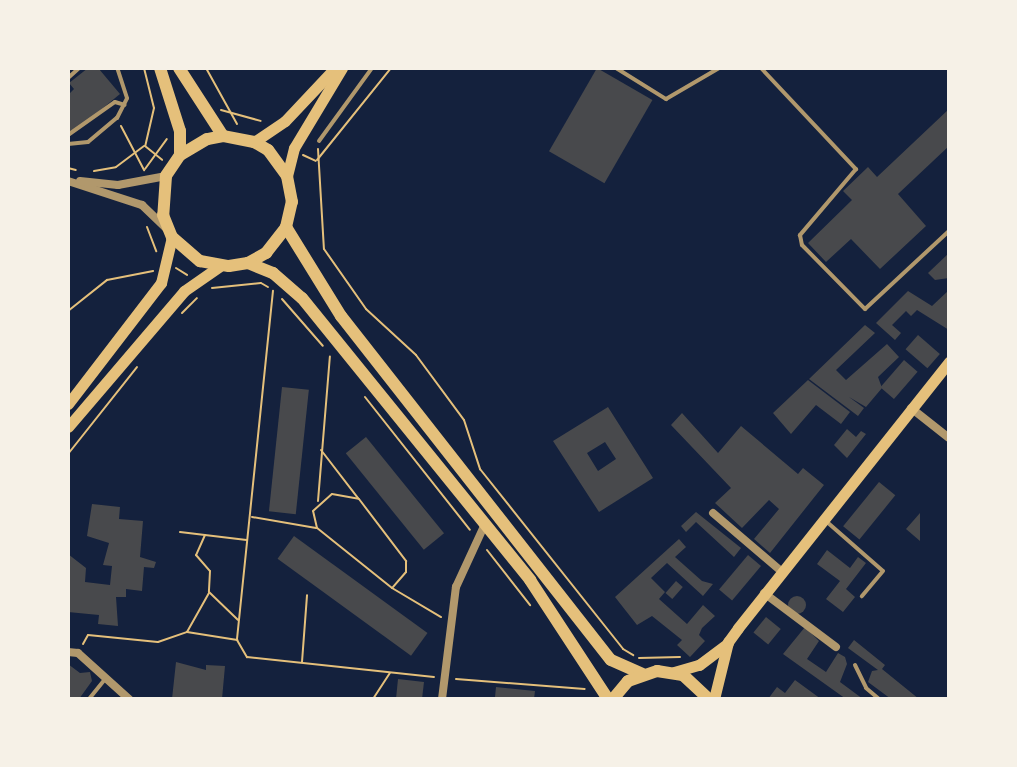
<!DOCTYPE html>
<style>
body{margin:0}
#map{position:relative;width:1017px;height:767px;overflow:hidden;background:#14213d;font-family:Helvetica,sans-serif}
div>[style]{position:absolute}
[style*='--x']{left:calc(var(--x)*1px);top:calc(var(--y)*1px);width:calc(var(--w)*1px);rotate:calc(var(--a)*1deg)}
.building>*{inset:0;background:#48494c;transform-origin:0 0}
.round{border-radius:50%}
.path>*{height:2px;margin:-1px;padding:0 1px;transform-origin:1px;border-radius:1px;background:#e5c07b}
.service>*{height:4px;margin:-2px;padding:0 2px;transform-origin:2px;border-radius:2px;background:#b1986c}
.minor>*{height:8px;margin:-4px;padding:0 4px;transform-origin:4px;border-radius:4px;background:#b1986c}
.secondary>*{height:11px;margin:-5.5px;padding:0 5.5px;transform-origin:5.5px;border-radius:5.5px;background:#e5c07b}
.primary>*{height:12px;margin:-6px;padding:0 6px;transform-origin:6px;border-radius:6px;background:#e5c07b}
span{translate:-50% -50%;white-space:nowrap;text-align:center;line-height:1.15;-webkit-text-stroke:8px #f6f1e7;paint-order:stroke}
.frame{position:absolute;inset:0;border:70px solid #f6f1e7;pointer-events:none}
</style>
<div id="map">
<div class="building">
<div style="clip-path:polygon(88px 68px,99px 69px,120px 94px,70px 135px,68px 95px,74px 89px,69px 83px)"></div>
<div style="left:597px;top:68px;width:64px;height:96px;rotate:30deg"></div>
<div style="clip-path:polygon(949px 109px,949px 146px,898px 194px,926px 226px,880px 269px,851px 239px,826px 262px,808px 243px,852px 200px,843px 191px,868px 167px,877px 177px)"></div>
<div style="clip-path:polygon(949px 253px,949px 278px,935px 280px,928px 273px)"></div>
<div style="clip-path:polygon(949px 290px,949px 330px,917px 310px,911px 316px,906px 311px,892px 325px,901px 333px,895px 340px,876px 323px,908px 291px,932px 306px)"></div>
<div style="clip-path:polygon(865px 325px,875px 333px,836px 370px,846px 380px,887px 344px,899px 357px,878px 377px,882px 388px,866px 407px,849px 397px,864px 408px,858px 416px,809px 379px)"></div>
<div style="left:918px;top:335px;width:29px;height:19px;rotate:41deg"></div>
<div style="left:904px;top:360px;width:18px;height:36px;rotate:41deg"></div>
<div style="clip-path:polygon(808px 380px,850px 412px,841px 424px,816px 405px,791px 434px,773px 413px)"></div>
<div style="left:282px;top:387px;width:27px;height:125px;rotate:6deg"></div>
<div style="clip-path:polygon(evenodd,608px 407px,653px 478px,599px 512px,553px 441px,608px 407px,605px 442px,616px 459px,598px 471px,587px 453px,605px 442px)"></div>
<div style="clip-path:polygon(682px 413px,718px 453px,741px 426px,798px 474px,803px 468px,824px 485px,770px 553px,754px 539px,779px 509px,769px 500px,742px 528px,715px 503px,731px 488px,671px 425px)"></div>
<div style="clip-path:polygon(847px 429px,856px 437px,861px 431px,866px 434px,847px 458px,834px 445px)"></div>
<div style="left:366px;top:437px;width:124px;height:26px;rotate:51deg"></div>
<div style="left:879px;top:482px;width:21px;height:57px;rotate:39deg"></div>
<div style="clip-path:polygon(92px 504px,120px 507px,119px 519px,143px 521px,140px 557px,156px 562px,154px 568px,144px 567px,142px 591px,126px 589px,126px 597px,116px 597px,118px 626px,98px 624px,99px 615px,68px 612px,68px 554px,86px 568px,85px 582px,110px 585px,112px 566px,103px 565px,109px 543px,87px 536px)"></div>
<div style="clip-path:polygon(696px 512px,741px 548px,734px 557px,696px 522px,686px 532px,681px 526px)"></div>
<div style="clip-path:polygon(920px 513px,920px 541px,906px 529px)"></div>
<div style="left:294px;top:536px;width:165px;height:28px;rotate:36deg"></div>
<div style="clip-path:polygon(679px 539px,686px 547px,675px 557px,702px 581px,713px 584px,703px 596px,667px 563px,651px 578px,665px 592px,659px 599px,687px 624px,703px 605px,715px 616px,702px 628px,699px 635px,705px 641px,690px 657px,677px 645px,682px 640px,652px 616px,637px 625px,615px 597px)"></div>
<div style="clip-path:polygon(827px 550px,850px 568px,858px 557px,866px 563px,846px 589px,855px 597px,843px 612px,826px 599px,840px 581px,817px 564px)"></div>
<div style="left:748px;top:555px;width:17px;height:45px;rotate:40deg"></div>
<div style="left:676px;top:581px;width:9px;height:16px;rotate:41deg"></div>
<div class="round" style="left:788px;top:596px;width:18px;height:18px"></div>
<div style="left:766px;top:617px;width:19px;height:20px;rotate:39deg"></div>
<div style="clip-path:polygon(805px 627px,819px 641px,807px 659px,826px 672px,838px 653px,845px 657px,847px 664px,840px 682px,863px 699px,846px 699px,783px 654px)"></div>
<div style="clip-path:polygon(854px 640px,885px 665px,882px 669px,919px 699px,891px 699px,868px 682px,872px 671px,878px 670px,848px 648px)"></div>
<div style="clip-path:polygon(176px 662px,206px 670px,206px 665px,225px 666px,222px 699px,172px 699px)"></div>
<div style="clip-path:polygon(68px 664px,80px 673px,90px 672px,92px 681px,79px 699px,68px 699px)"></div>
<div style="clip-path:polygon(398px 679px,424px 682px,422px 699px,396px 699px)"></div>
<div style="clip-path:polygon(795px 680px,821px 699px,768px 699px,777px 687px,785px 693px)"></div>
<div style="clip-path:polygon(496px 687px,535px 691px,534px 699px,489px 699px,495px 697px)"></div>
</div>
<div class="path">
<div style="--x:144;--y:68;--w:41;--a:76"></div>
<div style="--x:154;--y:108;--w:39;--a:103"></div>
<div style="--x:145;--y:146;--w:22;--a:39"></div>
<div style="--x:206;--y:68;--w:64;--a:61"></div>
<div style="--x:221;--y:110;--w:41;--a:15.4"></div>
<div style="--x:121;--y:126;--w:50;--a:62.4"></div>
<div style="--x:318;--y:149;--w:100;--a:86.6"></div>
<div style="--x:324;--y:249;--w:73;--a:55"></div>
<div style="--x:366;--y:309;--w:68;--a:42.6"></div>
<div style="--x:416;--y:355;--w:81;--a:53.6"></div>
<div style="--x:464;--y:420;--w:52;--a:71.9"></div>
<div style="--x:480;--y:469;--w:230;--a:51.5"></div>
<div style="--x:623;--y:649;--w:12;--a:31"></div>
<div style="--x:303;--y:155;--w:14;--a:25"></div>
<div style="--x:317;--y:160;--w:118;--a:-51.2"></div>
<div style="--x:68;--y:168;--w:8;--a:14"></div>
<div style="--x:145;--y:169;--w:37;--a:-54"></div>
<div style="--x:94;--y:171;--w:22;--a:-10"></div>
<div style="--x:116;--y:167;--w:35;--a:-37"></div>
<div style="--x:147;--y:227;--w:26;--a:69"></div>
<div style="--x:176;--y:268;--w:13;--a:32"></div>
<div style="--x:212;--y:288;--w:49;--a:-5.8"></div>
<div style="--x:261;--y:283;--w:8;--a:30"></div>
<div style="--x:282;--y:299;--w:62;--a:48.9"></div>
<div style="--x:68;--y:311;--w:50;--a:-38.5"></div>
<div style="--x:107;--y:280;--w:47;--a:-11.1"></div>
<div style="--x:182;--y:313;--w:21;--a:-45"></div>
<div style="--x:365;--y:397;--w:169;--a:51.7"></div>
<div style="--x:321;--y:450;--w:61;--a:52.4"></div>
<div style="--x:68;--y:454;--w:111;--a:-51.6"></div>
<div style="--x:332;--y:494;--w:27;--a:10"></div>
<div style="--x:359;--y:499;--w:78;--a:52.8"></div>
<div style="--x:406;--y:561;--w:11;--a:90"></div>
<div style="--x:406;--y:572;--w:21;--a:131"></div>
<div style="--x:392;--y:588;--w:96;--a:-141.3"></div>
<div style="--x:317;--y:528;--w:17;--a:-103"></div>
<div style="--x:313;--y:511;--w:25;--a:-42"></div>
<div style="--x:318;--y:501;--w:145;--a:-85.3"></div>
<div style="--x:252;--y:517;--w:65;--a:9.8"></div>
<div style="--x:180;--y:532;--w:67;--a:6.8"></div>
<div style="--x:205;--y:535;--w:22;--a:114"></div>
<div style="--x:196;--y:555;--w:21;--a:49"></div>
<div style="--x:210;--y:571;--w:21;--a:93"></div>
<div style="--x:209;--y:592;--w:40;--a:44"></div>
<div style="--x:487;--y:550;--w:70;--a:52"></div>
<div style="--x:392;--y:588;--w:57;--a:30.6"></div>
<div style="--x:187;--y:632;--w:45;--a:-60.6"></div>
<div style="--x:237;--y:639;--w:350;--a:-84.1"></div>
<div style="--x:83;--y:644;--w:10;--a:-61"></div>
<div style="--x:88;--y:635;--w:70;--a:5.7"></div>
<div style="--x:158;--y:642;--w:31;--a:-19"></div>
<div style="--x:187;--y:632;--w:51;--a:9.1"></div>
<div style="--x:237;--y:640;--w:20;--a:60"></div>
<div style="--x:247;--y:657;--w:188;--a:6.1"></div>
<div style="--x:639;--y:658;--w:41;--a:-1.4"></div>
<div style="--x:302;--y:662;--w:67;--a:-85.7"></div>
<div style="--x:456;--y:679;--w:129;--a:4.4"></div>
<div style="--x:373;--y:699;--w:31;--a:-57"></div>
</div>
<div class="service">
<div style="--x:616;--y:68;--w:59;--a:31.8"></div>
<div style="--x:666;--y:99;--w:61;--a:-30.3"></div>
<div style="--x:761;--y:68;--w:139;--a:46.8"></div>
<div style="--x:856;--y:169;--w:87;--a:130.3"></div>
<div style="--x:800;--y:235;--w:10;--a:79"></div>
<div style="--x:802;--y:245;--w:90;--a:45.5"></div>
<div style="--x:865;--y:309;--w:115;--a:-42.9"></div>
<div style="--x:68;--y:78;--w:15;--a:-42"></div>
<div style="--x:68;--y:84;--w:6;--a:90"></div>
<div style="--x:68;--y:135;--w:57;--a:-35.1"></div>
<div style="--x:115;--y:102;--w:10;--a:17"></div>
<div style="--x:319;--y:141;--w:90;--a:-54"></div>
<div style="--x:68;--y:144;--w:20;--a:-6"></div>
<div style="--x:88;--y:142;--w:38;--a:-40"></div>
<div style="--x:117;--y:118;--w:22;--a:-63"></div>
<div style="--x:127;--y:98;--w:32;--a:-108"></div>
<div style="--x:827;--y:522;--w:74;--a:41.2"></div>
<div style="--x:883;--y:571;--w:33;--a:130"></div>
<div style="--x:855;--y:665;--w:25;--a:64"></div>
<div style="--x:866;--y:688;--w:17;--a:40"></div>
<div style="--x:89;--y:699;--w:26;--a:-51"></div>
</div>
<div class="minor">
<div style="--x:68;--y:181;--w:78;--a:18"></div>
<div style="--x:142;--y:205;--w:33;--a:44"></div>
<div style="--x:80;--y:181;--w:38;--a:6"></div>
<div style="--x:118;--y:185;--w:49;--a:-10.6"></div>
<div style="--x:911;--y:408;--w:48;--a:38.3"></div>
<div style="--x:713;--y:513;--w:89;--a:40.5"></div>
<div style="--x:764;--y:593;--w:90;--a:36.9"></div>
<div style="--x:68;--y:652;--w:10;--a:6"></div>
<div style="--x:78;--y:653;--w:69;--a:42"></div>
<div style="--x:442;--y:699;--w:113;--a:-82.9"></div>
<div style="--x:456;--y:587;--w:69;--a:-65.3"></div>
</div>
<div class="secondary">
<div style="--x:254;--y:142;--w:37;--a:-34"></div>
<div style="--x:285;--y:121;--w:73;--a:-46.7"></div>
<div style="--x:287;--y:176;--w:29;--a:-76"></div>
<div style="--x:294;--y:148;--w:93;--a:-59"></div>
<div style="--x:68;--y:404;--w:153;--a:-52.5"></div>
<div style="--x:161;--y:283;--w:47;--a:-76.6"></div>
<div style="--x:68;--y:427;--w:179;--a:-49.5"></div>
<div style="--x:184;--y:291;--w:44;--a:-34.8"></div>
<div style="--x:674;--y:672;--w:26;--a:-16"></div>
<div style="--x:699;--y:665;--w:36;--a:-37"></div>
<div style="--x:714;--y:699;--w:59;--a:-76.2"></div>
<div style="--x:728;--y:642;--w:17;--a:-54"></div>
<div style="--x:738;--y:628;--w:340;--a:-51.6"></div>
</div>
<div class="primary">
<div style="--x:160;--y:68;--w:66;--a:72.4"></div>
<div style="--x:180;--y:131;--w:24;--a:90"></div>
<div style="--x:179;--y:68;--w:81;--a:57.1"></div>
<div style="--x:286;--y:227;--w:105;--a:58.3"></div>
<div style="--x:341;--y:316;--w:437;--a:51.9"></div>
<div style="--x:611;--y:660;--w:34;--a:24"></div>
<div style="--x:248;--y:263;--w:21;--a:-29"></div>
<div style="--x:266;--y:253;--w:33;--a:-52"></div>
<div style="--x:286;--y:227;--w:26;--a:-77"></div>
<div style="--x:292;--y:202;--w:26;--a:-101"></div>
<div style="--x:287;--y:176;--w:32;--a:-126"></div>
<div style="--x:268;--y:150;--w:16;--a:-150"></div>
<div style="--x:254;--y:142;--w:32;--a:-169"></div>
<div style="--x:223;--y:136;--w:16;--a:169"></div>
<div style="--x:207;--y:139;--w:31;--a:149"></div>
<div style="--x:180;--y:155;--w:25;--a:124"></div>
<div style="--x:166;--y:176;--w:39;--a:94"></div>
<div style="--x:163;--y:215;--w:24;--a:68"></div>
<div style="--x:172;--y:237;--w:37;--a:41"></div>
<div style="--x:200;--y:261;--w:29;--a:10"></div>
<div style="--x:229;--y:266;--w:19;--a:-9"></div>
<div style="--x:248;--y:263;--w:27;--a:22"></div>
<div style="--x:273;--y:273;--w:38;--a:41"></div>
<div style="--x:302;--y:298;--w:363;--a:51"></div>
<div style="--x:530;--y:580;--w:142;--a:56.8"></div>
<div style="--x:613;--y:699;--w:23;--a:-50"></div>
<div style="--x:628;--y:681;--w:31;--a:-19"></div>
<div style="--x:657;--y:671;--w:26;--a:9"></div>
<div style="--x:683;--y:675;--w:35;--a:43"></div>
</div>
<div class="frame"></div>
</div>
